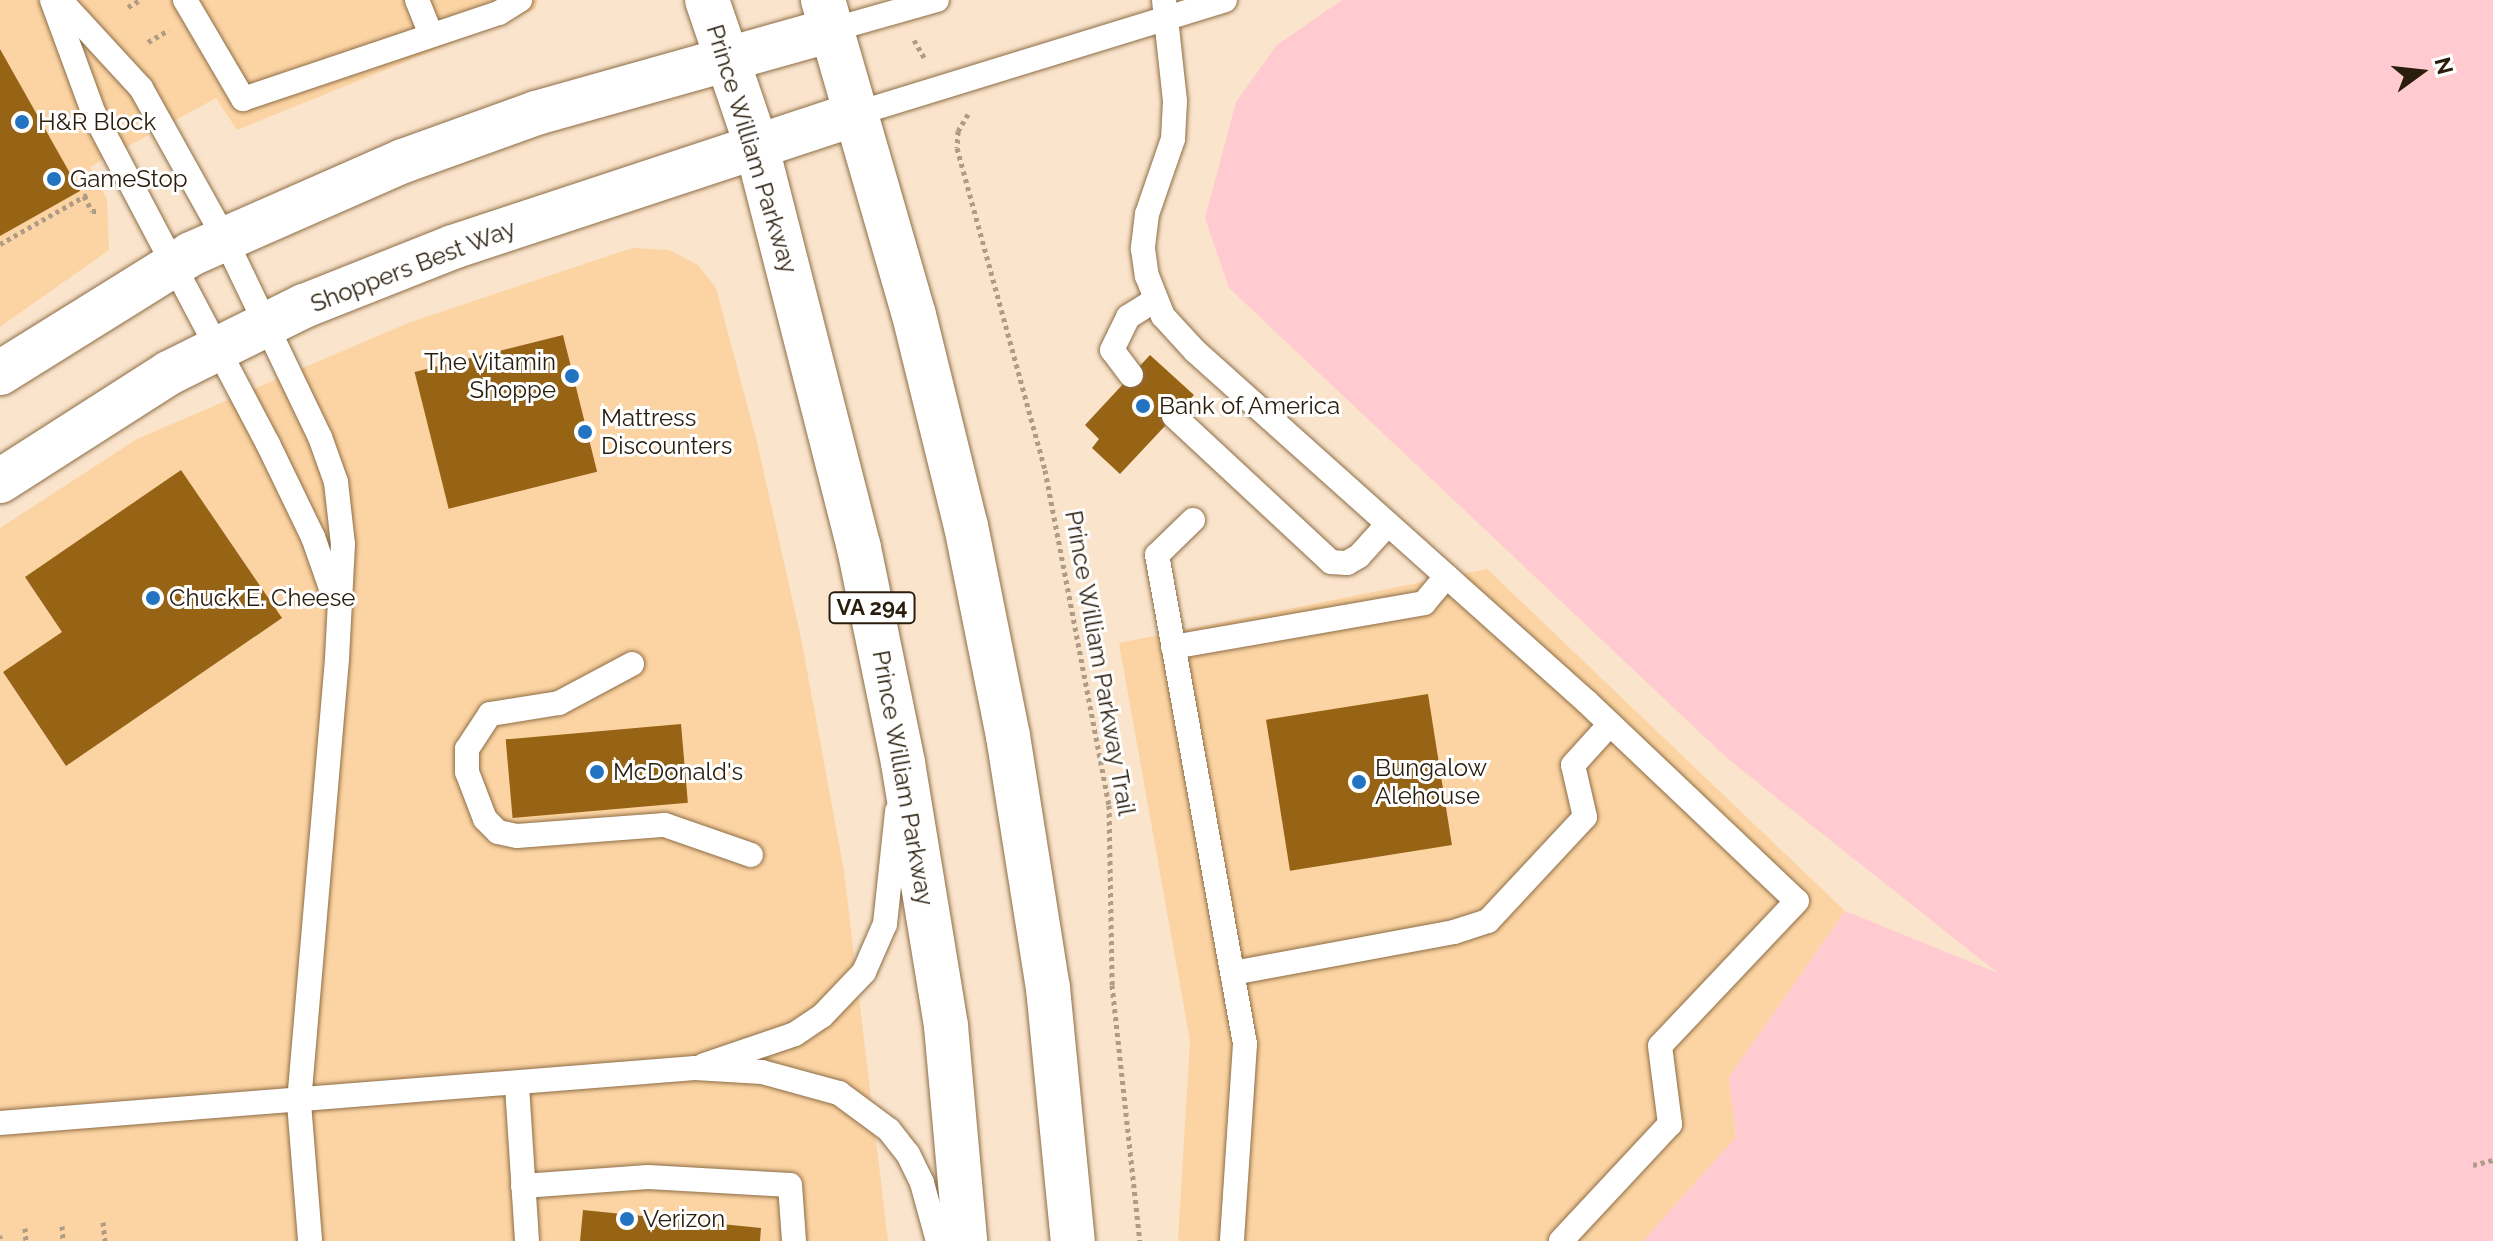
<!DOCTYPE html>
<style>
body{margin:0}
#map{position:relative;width:2493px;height:1241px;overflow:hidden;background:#fae4cb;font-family:Raleway,sans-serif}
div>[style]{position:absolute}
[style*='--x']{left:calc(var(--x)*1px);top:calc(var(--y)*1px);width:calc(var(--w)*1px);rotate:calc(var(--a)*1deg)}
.built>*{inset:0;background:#fcd4a3}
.green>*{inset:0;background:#ffcbd0}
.building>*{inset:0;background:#976416;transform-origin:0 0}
.path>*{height:5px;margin-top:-2.5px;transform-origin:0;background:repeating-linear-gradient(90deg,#af9c86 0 4px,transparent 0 8px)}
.roads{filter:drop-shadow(0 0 2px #8d6d46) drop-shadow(0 0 2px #8d6d46)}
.service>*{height:24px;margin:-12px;padding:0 12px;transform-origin:12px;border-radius:12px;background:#fff}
.tertiary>*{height:44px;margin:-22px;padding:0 22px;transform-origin:22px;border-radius:22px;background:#fff}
.trunk>*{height:44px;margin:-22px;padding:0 22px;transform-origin:22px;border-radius:22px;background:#fff}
.dots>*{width:22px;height:22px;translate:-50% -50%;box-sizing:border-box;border:4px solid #fff;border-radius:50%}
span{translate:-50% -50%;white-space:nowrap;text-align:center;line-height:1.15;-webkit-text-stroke:6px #fff;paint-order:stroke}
.shield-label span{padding:2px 6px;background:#fff;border:2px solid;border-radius:6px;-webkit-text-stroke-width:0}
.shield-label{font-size:22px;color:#2a1d0c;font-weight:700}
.poi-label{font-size:24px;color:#2a1d0c}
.left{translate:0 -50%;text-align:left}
.right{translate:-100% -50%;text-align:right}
.street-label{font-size:24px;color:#2a1d0c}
.north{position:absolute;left:2381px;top:32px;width:80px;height:80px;-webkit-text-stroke:6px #fff;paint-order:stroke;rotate:75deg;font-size:22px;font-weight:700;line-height:32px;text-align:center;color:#2a1d0c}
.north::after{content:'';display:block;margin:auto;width:28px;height:36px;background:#2a1d0c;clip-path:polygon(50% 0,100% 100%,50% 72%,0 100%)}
</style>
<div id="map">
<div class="built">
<div style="clip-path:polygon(0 0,538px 0,535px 9px,237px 130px,216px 98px,90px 167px,107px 199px,109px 250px,0 327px)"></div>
<div style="clip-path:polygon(632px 248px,669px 250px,698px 265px,716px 288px,757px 442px,801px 638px,844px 871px,888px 1241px,0 1241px,0 528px,137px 439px,408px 323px)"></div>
<div style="clip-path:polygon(1487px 569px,1845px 911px,1729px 1077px,1736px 1137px,1643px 1241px,1178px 1241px,1190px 1041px,1119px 643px)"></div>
</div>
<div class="green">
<div style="clip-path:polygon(1342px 0,2493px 0,2493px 1241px,1643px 1241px,1736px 1137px,1729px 1077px,1845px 911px,1998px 973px,1728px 759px,1229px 288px,1205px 218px,1236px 102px,1277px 45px)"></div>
</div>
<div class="building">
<div style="clip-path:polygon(0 49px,80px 191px,0 236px)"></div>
<div style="left:563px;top:335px;width:141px;height:153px;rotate:76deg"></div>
<div style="clip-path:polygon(1150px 355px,1194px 395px,1120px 474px,1092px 448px,1099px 439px,1085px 425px)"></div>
<div style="clip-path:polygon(181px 470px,282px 618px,66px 766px,3px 672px,62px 632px,25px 577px)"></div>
<div style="left:1428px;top:694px;width:153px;height:164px;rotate:81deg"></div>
<div style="left:681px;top:724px;width:79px;height:176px;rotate:85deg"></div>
<div style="clip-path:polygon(583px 1210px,761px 1228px,760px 1241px,580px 1241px)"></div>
</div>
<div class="path">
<div style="--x:128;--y:7;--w:14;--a:-30"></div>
<div style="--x:914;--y:40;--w:22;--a:60"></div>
<div style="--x:148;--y:42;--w:24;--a:-30"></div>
<div style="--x:968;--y:114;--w:20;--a:120"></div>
<div style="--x:958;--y:131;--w:17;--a:93"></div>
<div style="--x:957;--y:148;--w:334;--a:74.7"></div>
<div style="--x:1045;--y:470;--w:341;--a:79.2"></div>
<div style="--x:1109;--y:805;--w:180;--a:89"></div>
<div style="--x:1112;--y:985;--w:258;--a:83.8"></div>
<div style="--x:84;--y:196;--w:17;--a:62"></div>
<div style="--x:92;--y:211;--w:8;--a:0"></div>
<div style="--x:0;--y:244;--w:103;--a:-29.5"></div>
<div style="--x:2473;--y:1165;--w:21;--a:-14"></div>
<div style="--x:103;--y:1222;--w:19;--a:84"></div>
<div style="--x:62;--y:1226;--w:15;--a:86"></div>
<div style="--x:25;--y:1228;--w:13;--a:86"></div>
<div style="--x:0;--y:1235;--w:6;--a:90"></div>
</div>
<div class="roads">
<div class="service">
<div style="--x:52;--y:0;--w:121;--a:69.8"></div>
<div style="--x:94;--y:114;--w:373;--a:62.2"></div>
<div style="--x:268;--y:444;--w:103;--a:64.2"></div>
<div style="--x:313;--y:537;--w:64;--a:70.7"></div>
<div style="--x:60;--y:0;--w:120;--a:47.4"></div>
<div style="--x:141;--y:88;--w:173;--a:60.9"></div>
<div style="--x:225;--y:239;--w:220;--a:64.4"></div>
<div style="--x:320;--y:437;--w:48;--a:70.4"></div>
<div style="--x:336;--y:482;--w:62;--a:83.6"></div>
<div style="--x:343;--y:544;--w:115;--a:93"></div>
<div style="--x:337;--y:659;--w:446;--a:94.9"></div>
<div style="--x:299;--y:1103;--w:138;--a:85.4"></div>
<div style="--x:185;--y:0;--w:115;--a:59.6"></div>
<div style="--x:243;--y:99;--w:270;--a:-18.6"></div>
<div style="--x:499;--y:13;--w:25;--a:-32"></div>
<div style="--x:417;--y:0;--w:38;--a:68"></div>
<div style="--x:1164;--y:0;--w:102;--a:83.8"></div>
<div style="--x:1175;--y:101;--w:38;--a:93"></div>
<div style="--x:1173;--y:139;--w:79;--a:109.1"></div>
<div style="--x:1147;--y:214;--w:35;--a:97"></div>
<div style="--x:1143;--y:249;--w:27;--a:82"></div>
<div style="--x:1147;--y:276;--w:43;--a:68.2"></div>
<div style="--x:1163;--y:316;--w:47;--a:47.6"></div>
<div style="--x:1195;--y:351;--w:526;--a:41.84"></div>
<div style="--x:1587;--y:702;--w:289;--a:43.5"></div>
<div style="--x:1797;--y:901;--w:199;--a:133.4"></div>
<div style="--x:1660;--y:1046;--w:79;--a:82.7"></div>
<div style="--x:1670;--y:1124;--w:160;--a:133"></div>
<div style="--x:831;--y:30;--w:110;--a:-15.8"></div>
<div style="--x:855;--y:114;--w:387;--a:-17.1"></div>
<div style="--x:1131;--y:375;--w:31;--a:-127"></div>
<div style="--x:1112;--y:350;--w:37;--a:-64"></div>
<div style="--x:1128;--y:317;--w:32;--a:-32"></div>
<div style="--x:1174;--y:416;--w:214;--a:42.9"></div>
<div style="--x:1331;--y:562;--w:16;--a:4"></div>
<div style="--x:1347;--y:563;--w:14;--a:-30"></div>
<div style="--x:1359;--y:556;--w:43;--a:-47.8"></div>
<div style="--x:1193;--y:520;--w:50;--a:135.8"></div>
<div style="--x:1157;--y:555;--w:497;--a:79.8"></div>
<div style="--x:1245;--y:1044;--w:197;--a:93.8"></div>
<div style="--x:1173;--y:647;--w:255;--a:-9.9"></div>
<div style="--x:1424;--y:603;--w:35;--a:-50"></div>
<div style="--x:632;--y:664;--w:83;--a:151.9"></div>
<div style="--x:559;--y:703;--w:70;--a:170.9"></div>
<div style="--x:490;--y:714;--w:42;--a:123.3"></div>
<div style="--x:467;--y:749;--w:23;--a:90"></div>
<div style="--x:467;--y:772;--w:50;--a:69"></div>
<div style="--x:485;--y:819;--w:18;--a:45"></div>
<div style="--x:498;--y:832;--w:19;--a:12"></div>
<div style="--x:517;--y:836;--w:148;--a:-4.3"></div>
<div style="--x:665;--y:825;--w:91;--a:19.2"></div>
<div style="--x:1233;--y:973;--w:225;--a:-10.5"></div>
<div style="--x:1454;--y:932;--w:36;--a:-18"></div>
<div style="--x:1488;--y:921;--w:142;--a:-47"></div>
<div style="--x:1585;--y:817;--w:53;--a:-103"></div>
<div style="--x:1573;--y:765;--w:55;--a:-47.9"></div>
<div style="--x:704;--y:1065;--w:96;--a:-18.8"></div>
<div style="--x:795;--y:1034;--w:32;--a:-34"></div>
<div style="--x:822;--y:1016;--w:61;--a:-46.3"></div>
<div style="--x:864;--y:972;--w:52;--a:-66.4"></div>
<div style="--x:885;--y:924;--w:114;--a:-83.9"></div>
<div style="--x:517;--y:1086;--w:155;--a:86.3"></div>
<div style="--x:0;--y:1123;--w:697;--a:-4.52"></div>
<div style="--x:695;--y:1068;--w:67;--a:3.4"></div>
<div style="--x:762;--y:1072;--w:80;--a:15.3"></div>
<div style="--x:839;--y:1093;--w:62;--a:36.5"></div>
<div style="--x:889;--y:1130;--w:31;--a:52"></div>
<div style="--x:908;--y:1154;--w:32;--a:64"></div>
<div style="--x:922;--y:1183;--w:60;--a:74.6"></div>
<div style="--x:523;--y:1186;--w:125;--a:-4.1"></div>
<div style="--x:648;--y:1177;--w:142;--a:3.2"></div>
<div style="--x:790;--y:1185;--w:56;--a:85.9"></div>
</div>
<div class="tertiary">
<div style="--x:0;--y:373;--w:225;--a:-31.9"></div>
<div style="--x:191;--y:254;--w:232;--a:-23.7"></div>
<div style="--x:403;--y:161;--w:141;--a:-19.8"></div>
<div style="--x:536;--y:113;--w:306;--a:-15.7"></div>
<div style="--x:0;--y:481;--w:201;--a:-32.6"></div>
<div style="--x:169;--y:373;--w:151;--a:-26.4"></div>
<div style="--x:304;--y:306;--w:160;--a:-21.6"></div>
<div style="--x:453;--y:247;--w:423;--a:-18.3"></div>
</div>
<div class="trunk">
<div style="--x:707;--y:0;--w:152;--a:71.2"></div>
<div style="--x:756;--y:144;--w:417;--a:75.7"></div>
<div style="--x:859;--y:548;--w:219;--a:78.4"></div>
<div style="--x:903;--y:763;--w:266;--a:80.7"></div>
<div style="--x:946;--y:1026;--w:216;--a:84.9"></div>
<div style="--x:823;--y:0;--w:328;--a:73.9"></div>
<div style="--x:914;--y:315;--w:217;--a:76.2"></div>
<div style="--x:966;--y:526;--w:214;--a:78.7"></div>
<div style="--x:1008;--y:736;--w:255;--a:81"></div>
<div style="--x:1048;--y:988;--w:254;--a:84.4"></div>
</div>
</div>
<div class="dots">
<div style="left:22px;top:122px;background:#2273c1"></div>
<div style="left:54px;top:179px;background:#2273c1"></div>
<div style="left:572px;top:376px;background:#2273c1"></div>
<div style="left:1143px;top:406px;background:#2273c1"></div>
<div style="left:585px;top:432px;background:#2273c1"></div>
<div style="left:153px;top:598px;background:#2273c1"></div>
<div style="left:597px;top:772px;background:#2273c1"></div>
<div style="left:1359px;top:782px;background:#2273c1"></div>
<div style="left:627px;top:1219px;background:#2273c1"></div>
</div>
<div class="shield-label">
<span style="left:872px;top:608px">VA 294</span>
</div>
<div class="poi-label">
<span class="left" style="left:38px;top:122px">H&amp;R Block</span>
<span class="left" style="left:70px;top:179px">GameStop</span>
<span class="right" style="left:556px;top:376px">The Vitamin<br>Shoppe</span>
<span class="left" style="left:1159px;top:406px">Bank of America</span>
<span class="left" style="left:601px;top:432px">Mattress<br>Discounters</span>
<span class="left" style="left:169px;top:598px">Chuck E. Cheese</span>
<span class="left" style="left:1375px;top:782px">Bungalow<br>Alehouse</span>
<span class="left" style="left:613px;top:772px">McDonald's</span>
<span class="left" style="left:643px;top:1219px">Verizon</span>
</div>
<div class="street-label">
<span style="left:752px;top:149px;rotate:73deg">Prince William Parkway</span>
<span style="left:413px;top:266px;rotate:-21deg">Shoppers Best Way</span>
<span style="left:1100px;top:663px;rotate:80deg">Prince William Parkway Trail</span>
<span style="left:903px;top:778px;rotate:80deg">Prince William Parkway</span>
</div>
<div class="north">N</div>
</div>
